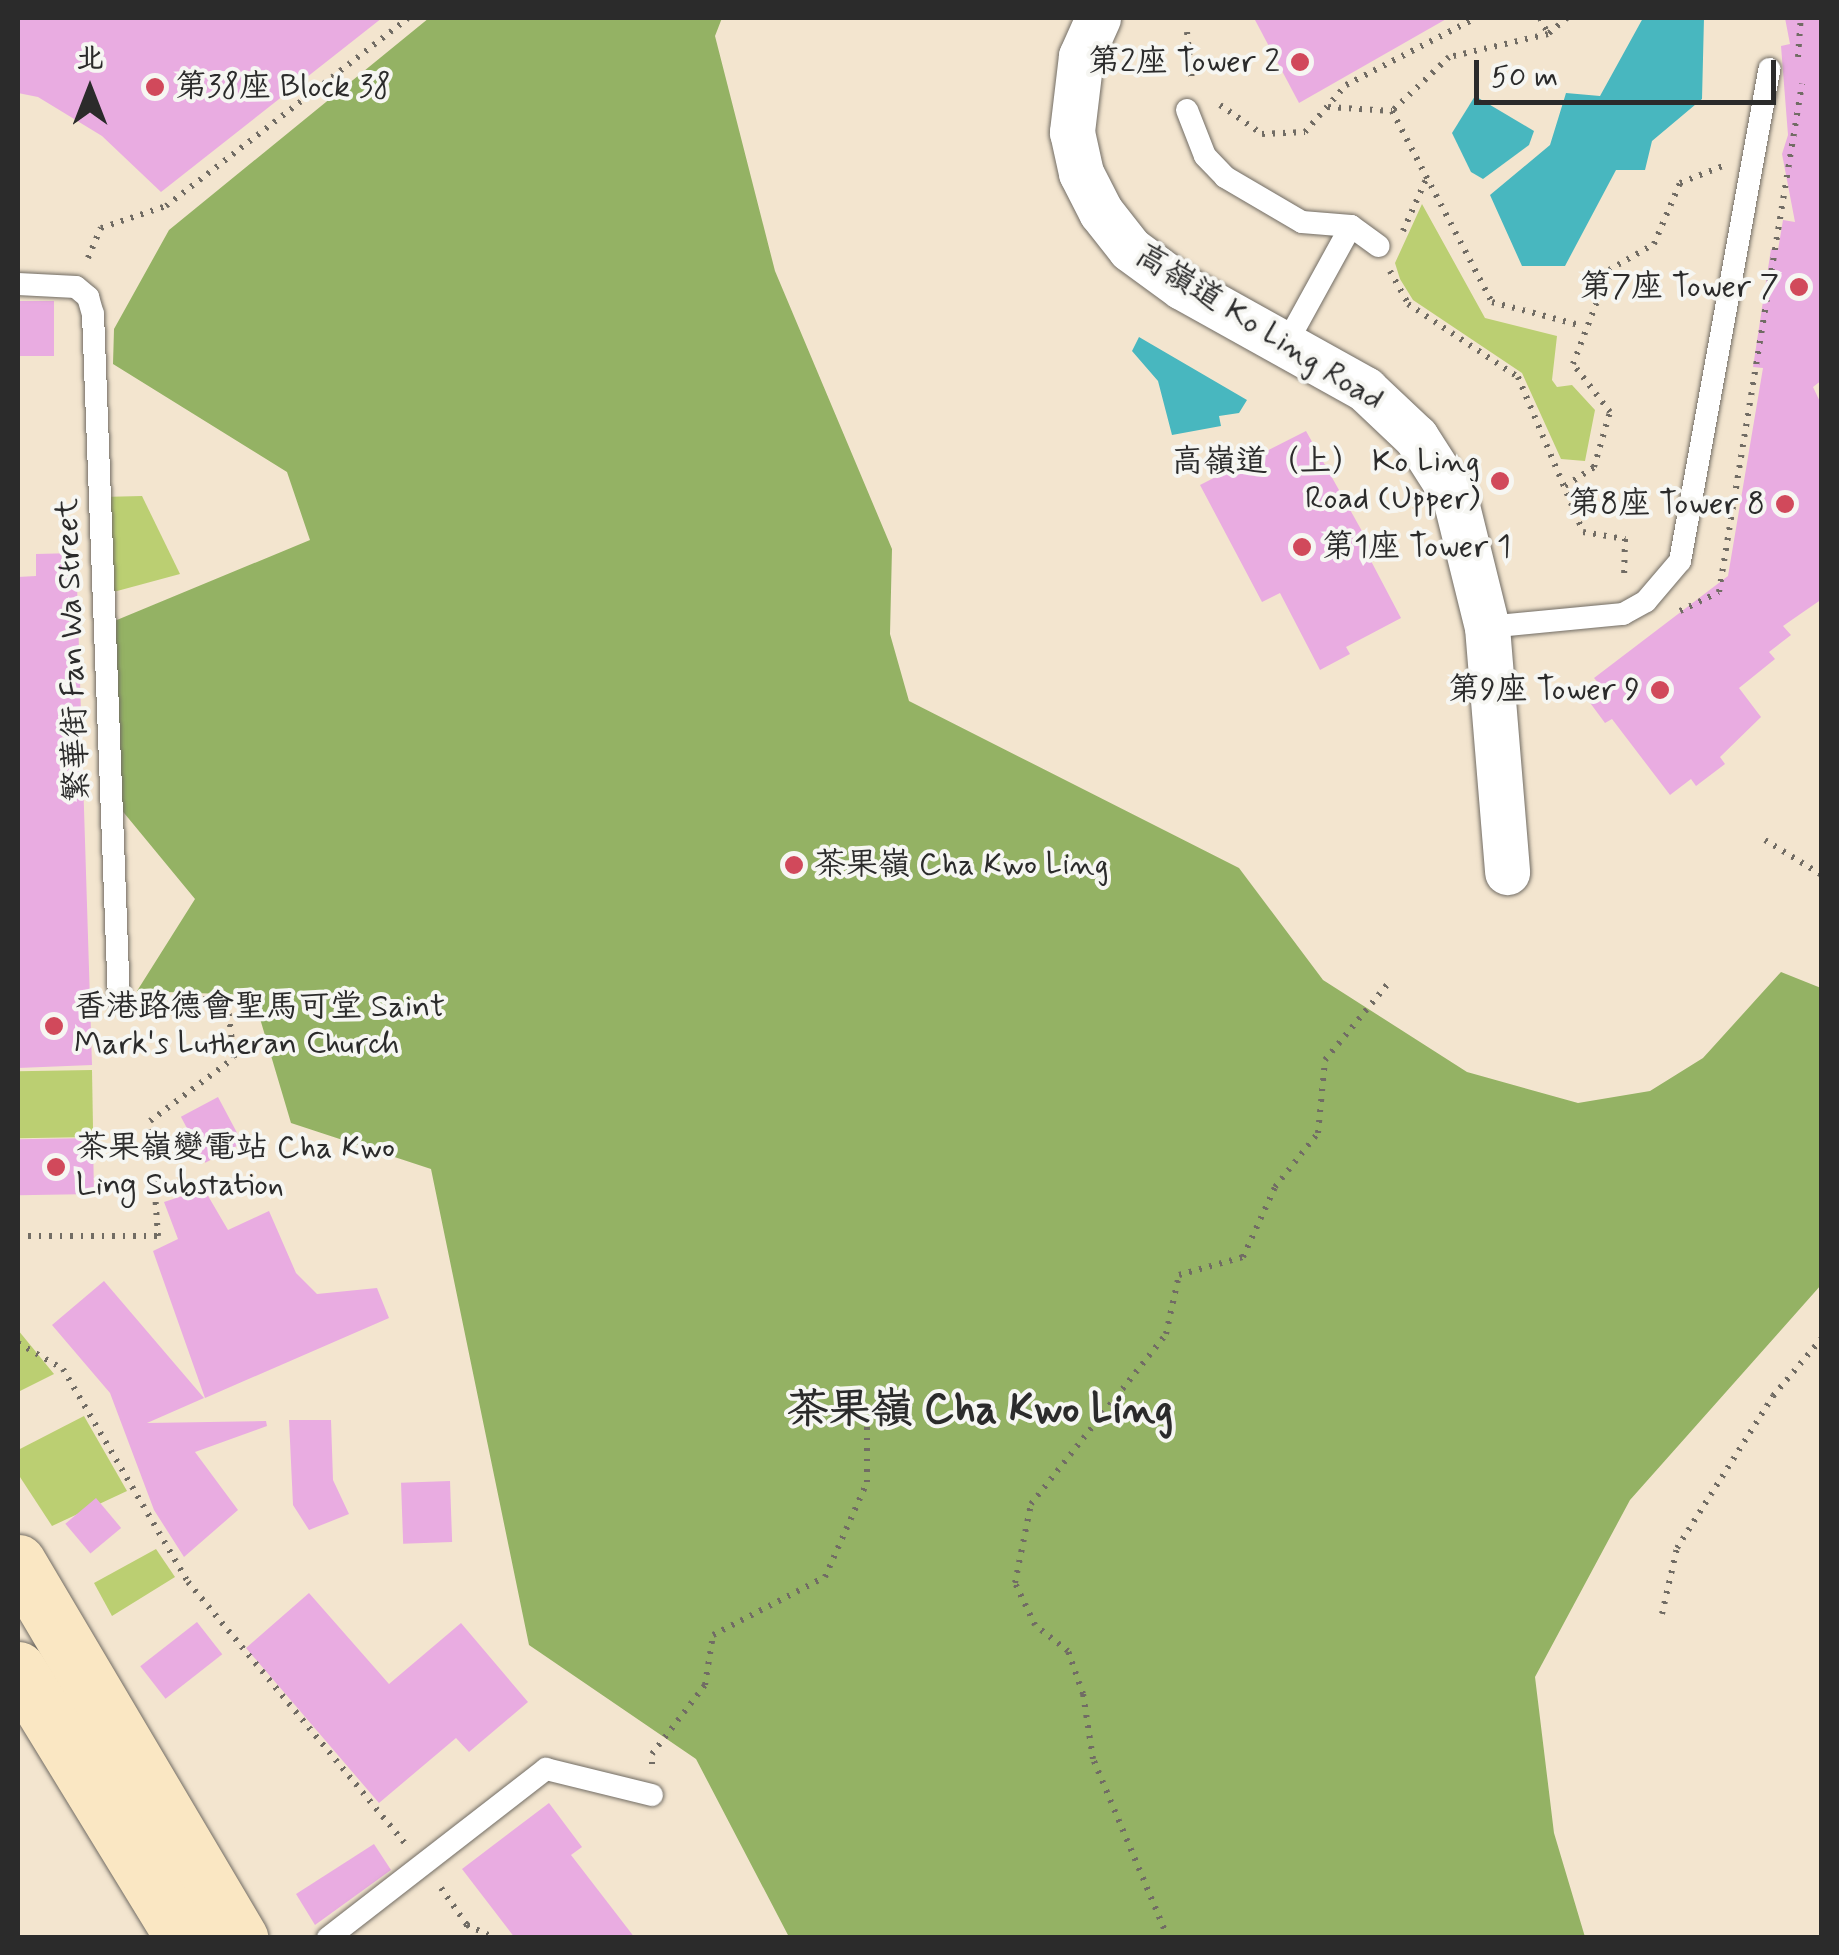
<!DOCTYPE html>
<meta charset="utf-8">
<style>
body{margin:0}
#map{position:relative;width:1839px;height:1955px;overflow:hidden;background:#f3e5cf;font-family:Mynerve,"LXGW WenKai TC",sans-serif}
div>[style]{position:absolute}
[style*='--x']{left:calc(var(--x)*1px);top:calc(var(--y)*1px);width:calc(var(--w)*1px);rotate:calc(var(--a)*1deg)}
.green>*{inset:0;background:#bbcf72;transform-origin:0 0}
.forest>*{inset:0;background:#94b264}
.water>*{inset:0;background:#48b7bf}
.building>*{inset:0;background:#e9ace1;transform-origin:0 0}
.path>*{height:6px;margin-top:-3px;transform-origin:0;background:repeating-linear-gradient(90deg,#716c64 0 2.5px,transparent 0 10.5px)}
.roads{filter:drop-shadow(0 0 2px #716c64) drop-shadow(0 0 2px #716c64)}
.lane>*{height:22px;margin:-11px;padding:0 11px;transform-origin:11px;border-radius:11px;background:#fff}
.street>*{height:45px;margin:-22.5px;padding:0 22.5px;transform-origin:22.5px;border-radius:22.5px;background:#fff}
.secondary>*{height:55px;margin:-27.5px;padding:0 27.5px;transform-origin:27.5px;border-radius:27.5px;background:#fae7c3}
.dots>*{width:28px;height:28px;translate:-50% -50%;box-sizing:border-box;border:5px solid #f6f6f2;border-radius:50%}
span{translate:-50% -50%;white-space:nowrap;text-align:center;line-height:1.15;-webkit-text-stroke:8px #f6f6f2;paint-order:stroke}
.poi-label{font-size:32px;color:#2b2b2b}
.right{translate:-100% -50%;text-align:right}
.left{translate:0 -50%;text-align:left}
.street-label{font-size:32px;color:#2b2b2b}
.district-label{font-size:42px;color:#2b2b2b;font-weight:700}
.frame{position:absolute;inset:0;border:20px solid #2b2b2b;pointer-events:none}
.north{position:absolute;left:40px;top:40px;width:100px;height:100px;-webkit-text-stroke:8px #f6f6f2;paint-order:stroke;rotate:0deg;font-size:28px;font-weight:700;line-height:40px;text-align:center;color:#2b2b2b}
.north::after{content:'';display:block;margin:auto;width:35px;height:45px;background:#2b2b2b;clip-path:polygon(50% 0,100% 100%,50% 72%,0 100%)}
.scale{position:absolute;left:1474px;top:60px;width:302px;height:45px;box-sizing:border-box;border:5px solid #2b2b2b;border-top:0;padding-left:12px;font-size:30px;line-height:35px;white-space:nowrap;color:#2b2b2b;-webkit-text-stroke:8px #f6f6f2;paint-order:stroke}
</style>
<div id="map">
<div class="green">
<div style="clip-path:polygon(1422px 204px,1485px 318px,1557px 336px,1552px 380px,1557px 387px,1572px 385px,1595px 410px,1585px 461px,1561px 459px,1522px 373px,1413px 300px,1400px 279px,1395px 263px)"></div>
<div style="clip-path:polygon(142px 496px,180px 574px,106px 594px,101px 497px)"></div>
<div style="left:92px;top:1070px;width:67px;height:74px;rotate:89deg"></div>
<div style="clip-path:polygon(18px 1330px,54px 1374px,18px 1392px)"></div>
<div style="clip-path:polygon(84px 1416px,127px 1491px,52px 1526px,18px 1474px,18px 1450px)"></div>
<div style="clip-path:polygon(156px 1549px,175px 1577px,112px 1616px,94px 1583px)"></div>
</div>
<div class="forest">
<div style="clip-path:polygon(429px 18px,722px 18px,715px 36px,775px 271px,892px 549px,890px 634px,909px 701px,1239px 868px,1323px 980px,1467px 1072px,1578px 1103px,1650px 1091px,1703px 1058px,1781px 972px,1821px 988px,1821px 1285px,1630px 1500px,1535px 1677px,1554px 1833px,1585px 1937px,789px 1937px,696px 1759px,529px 1645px,431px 1169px,291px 1123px,253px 995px,137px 991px,195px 899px,115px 802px,112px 622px,310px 540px,287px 472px,113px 364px,114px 329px,169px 230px)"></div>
</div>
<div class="water">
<div style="clip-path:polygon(1643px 18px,1704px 18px,1702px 99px,1652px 141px,1645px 170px,1616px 170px,1565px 266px,1522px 266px,1490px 195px,1550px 145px,1566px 93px,1600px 96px)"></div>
<div style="clip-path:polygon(1475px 96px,1534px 131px,1529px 145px,1483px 179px,1471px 172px,1452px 133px)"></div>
<div style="clip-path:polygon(1139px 337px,1247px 400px,1239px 413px,1219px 416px,1221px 426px,1172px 435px,1158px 381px,1132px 351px)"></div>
</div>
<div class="building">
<div style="clip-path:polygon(18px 18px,382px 18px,161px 192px,102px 136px,38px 97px,18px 93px)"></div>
<div style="clip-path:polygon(1254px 18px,1448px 18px,1299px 103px)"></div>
<div style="clip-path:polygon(1785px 18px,1822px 18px,1822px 380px,1813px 387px,1822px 406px,1822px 599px,1783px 626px,1791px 635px,1769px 652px,1775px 659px,1739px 688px,1761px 717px,1720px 757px,1725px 764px,1696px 786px,1691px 779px,1670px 795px,1612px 719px,1605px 723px,1585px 696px,1600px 685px,1594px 678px,1728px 576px,1763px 368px,1753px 367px,1771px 249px,1778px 250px,1783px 220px,1795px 222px,1782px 154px,1788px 135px,1781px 46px,1790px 44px)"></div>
<div style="left:18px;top:301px;width:36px;height:55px"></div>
<div style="clip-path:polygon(1306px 431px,1377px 558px,1371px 561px,1401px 618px,1346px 647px,1350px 654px,1320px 670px,1280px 593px,1262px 602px,1200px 485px)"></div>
<div style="clip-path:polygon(76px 553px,92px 1065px,18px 1068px,18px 577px,36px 576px,36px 554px)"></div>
<div style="left:218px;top:1097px;width:52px;height:42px;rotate:62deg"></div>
<div style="left:93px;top:1138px;width:56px;height:75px;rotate:89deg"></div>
<div style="clip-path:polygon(204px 1189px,228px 1230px,269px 1211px,296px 1273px,317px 1294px,377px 1288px,389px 1318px,205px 1398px,153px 1251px,178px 1239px,164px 1202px)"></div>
<div style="clip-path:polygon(104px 1281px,204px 1398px,147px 1423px,266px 1421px,267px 1426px,195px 1452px,238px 1510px,184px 1557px,154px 1510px,110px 1393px,52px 1325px)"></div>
<div style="clip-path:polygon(289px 1420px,331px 1420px,333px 1480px,349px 1514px,309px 1530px,293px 1505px)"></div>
<div style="left:450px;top:1481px;width:61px;height:49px;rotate:88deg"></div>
<div style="left:96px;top:1498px;width:39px;height:40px;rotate:50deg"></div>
<div style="clip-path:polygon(309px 1593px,389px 1684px,461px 1623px,528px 1702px,469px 1752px,456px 1738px,379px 1803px,246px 1648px)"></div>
<div style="left:197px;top:1622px;width:41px;height:72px;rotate:52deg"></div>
<div style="clip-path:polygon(549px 1803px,582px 1847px,571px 1855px,635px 1938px,515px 1938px,462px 1869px)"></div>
<div style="clip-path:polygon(374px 1844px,391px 1870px,315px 1925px,296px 1894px)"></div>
</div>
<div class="path">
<div style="--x:1540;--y:18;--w:18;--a:63"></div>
<div style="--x:1567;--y:18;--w:25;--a:140"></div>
<div style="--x:1548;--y:34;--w:102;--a:166.9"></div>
<div style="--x:1449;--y:57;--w:79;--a:136.5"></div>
<div style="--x:1392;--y:111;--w:216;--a:62.4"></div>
<div style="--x:1492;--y:302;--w:94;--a:14.8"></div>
<div style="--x:1187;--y:32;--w:48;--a:84.1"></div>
<div style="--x:1798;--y:57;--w:39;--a:-86"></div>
<div style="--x:1220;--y:105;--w:51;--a:34.6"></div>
<div style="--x:1262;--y:134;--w:43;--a:-2.7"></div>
<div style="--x:1305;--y:132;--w:62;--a:-48.9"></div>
<div style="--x:1346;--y:85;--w:146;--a:-27.3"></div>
<div style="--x:1328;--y:107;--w:64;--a:3.6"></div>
<div style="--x:1403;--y:231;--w:59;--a:-66"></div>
<div style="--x:88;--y:258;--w:33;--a:-67"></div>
<div style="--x:101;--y:228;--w:69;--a:-18.7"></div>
<div style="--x:166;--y:206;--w:306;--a:-37.8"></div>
<div style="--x:1390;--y:271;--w:38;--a:61"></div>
<div style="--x:1408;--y:304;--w:132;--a:33.6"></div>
<div style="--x:1518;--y:377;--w:168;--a:67.2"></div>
<div style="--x:1583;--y:532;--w:43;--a:9.5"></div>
<div style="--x:1625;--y:539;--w:40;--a:91.4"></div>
<div style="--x:1565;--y:486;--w:35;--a:-33"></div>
<div style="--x:1594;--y:467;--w:57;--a:-73.8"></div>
<div style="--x:1610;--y:412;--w:61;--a:-127.6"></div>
<div style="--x:1573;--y:364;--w:101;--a:-69"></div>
<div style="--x:1609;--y:270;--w:52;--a:-30"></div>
<div style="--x:1654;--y:244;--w:66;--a:-66.9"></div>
<div style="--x:1680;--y:183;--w:46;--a:-21.6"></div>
<div style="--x:1680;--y:611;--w:43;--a:-26"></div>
<div style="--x:1719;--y:592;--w:515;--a:-80.72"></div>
<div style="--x:1765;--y:840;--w:67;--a:31.6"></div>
<div style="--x:18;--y:1236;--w:140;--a:0"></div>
<div style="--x:158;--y:1236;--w:115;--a:-94"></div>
<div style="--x:150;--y:1121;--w:105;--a:-36.9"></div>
<div style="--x:234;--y:1058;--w:59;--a:-96.8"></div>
<div style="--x:227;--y:999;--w:77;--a:179.3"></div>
<div style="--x:18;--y:1343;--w:52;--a:30"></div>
<div style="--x:63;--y:1369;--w:247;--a:59.6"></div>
<div style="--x:188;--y:1582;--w:339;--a:50.3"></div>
<div style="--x:1662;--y:1614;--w:68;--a:-77.2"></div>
<div style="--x:1677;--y:1548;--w:180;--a:-57.7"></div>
<div style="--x:1773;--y:1396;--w:76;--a:-49.8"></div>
<div style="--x:652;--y:1764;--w:10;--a:-90"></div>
<div style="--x:652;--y:1754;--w:87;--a:-52.5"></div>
<div style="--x:705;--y:1685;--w:51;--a:-80.9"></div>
<div style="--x:713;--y:1635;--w:126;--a:-27.4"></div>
<div style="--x:825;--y:1577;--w:104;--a:-66.1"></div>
<div style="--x:867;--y:1482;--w:72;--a:-90"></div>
<div style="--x:441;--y:1888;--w:45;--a:54.9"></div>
<div style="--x:467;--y:1925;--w:31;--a:25"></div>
<div style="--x:467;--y:1938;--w:13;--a:-90"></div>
<div style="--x:1168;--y:1938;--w:194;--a:-112.7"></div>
<div style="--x:1093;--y:1759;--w:66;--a:-98.7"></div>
<div style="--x:1083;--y:1694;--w:46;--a:-109.2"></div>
<div style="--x:1068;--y:1651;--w:42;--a:-141.8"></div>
<div style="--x:1035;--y:1625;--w:47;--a:-115.5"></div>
<div style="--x:1015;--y:1583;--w:81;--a:-78.6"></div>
<div style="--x:1031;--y:1504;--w:217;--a:-51.5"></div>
<div style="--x:1166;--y:1334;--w:60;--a:-77.6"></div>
<div style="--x:1179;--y:1275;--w:66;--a:-15.7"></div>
<div style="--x:1243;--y:1257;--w:77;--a:-65.4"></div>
<div style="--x:1275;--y:1187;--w:69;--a:-51.5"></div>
<div style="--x:1318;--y:1133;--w:73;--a:-84.5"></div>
<div style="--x:1325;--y:1060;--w:104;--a:-50.5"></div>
</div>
<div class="roads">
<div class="lane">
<div style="--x:1187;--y:110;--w:49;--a:68.6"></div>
<div style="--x:1205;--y:156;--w:29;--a:46"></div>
<div style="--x:1225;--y:177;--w:89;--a:30.3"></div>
<div style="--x:1302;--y:222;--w:49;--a:4.7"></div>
<div style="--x:1351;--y:226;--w:137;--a:118.8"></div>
<div style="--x:1351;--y:226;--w:34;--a:36"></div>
<div style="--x:18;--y:284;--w:58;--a:3"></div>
<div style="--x:76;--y:287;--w:16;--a:40"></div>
<div style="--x:88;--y:297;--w:18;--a:74"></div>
<div style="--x:93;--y:314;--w:687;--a:87.83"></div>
<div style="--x:1487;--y:627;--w:137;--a:-5.5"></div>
<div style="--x:1623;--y:614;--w:26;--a:-29"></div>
<div style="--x:1646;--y:601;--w:52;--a:-49.6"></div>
<div style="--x:1680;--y:561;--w:500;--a:-79.7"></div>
<div style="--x:328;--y:1938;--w:276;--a:-37.8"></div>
<div style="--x:546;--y:1769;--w:109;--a:13.8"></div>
</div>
<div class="street">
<div style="--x:1098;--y:18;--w:42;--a:114.1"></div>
<div style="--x:1081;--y:56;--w:77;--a:96.8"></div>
<div style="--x:1072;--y:132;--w:42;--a:77.6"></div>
<div style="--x:1081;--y:173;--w:44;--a:62.9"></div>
<div style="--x:1101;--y:212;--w:47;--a:51.9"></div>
<div style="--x:1130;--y:249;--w:64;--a:36.2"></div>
<div style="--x:1182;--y:287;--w:210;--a:29.1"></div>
<div style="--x:1365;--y:389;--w:70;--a:43.3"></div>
<div style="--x:1416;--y:437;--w:72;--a:57.4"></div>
<div style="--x:1455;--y:498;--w:133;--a:76.1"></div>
<div style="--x:1487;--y:627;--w:246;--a:85.3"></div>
</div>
<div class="secondary">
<div style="--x:18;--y:1562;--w:437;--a:59.4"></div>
<div style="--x:18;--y:1669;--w:316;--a:58.5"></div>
</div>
</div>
<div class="dots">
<div style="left:1300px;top:62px;background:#d1495b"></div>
<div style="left:155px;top:87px;background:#d1495b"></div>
<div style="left:1799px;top:287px;background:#d1495b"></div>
<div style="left:1500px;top:481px;background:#d1495b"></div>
<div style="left:1785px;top:504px;background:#d1495b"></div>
<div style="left:1302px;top:547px;background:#d1495b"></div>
<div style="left:1660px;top:690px;background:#d1495b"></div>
<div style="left:794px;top:865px;background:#d1495b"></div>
<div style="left:54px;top:1026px;background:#d1495b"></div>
<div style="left:56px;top:1167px;background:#d1495b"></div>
</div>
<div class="poi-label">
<span class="right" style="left:1280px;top:62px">第2座 Tower 2</span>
<span class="left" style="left:175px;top:87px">第38座 Block 38</span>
<span class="right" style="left:1779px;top:287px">第7座 Tower 7</span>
<span class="right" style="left:1480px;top:481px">高嶺道（上） Ko Ling<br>Road (Upper)</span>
<span class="right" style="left:1765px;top:504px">第8座 Tower 8</span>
<span class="left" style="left:1322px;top:547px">第1座 Tower 1</span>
<span class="right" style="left:1640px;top:690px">第9座 Tower 9</span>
<span class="left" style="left:814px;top:865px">茶果嶺 Cha Kwo Ling</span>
<span class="left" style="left:74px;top:1026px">香港路德會聖馬可堂 Saint<br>Mark's Lutheran Church</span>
<span class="left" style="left:76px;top:1167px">茶果嶺變電站 Cha Kwo<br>Ling Substation</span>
</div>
<div class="street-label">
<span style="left:1259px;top:328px;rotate:32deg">高嶺道 Ko Ling Road</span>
<span style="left:73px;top:650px;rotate:-92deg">繁華街 Fan Wa Street</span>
</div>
<div class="district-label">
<span style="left:980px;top:1411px">茶果嶺 Cha Kwo Ling</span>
</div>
<div class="frame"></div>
<div class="north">北</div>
<div class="scale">50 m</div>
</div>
